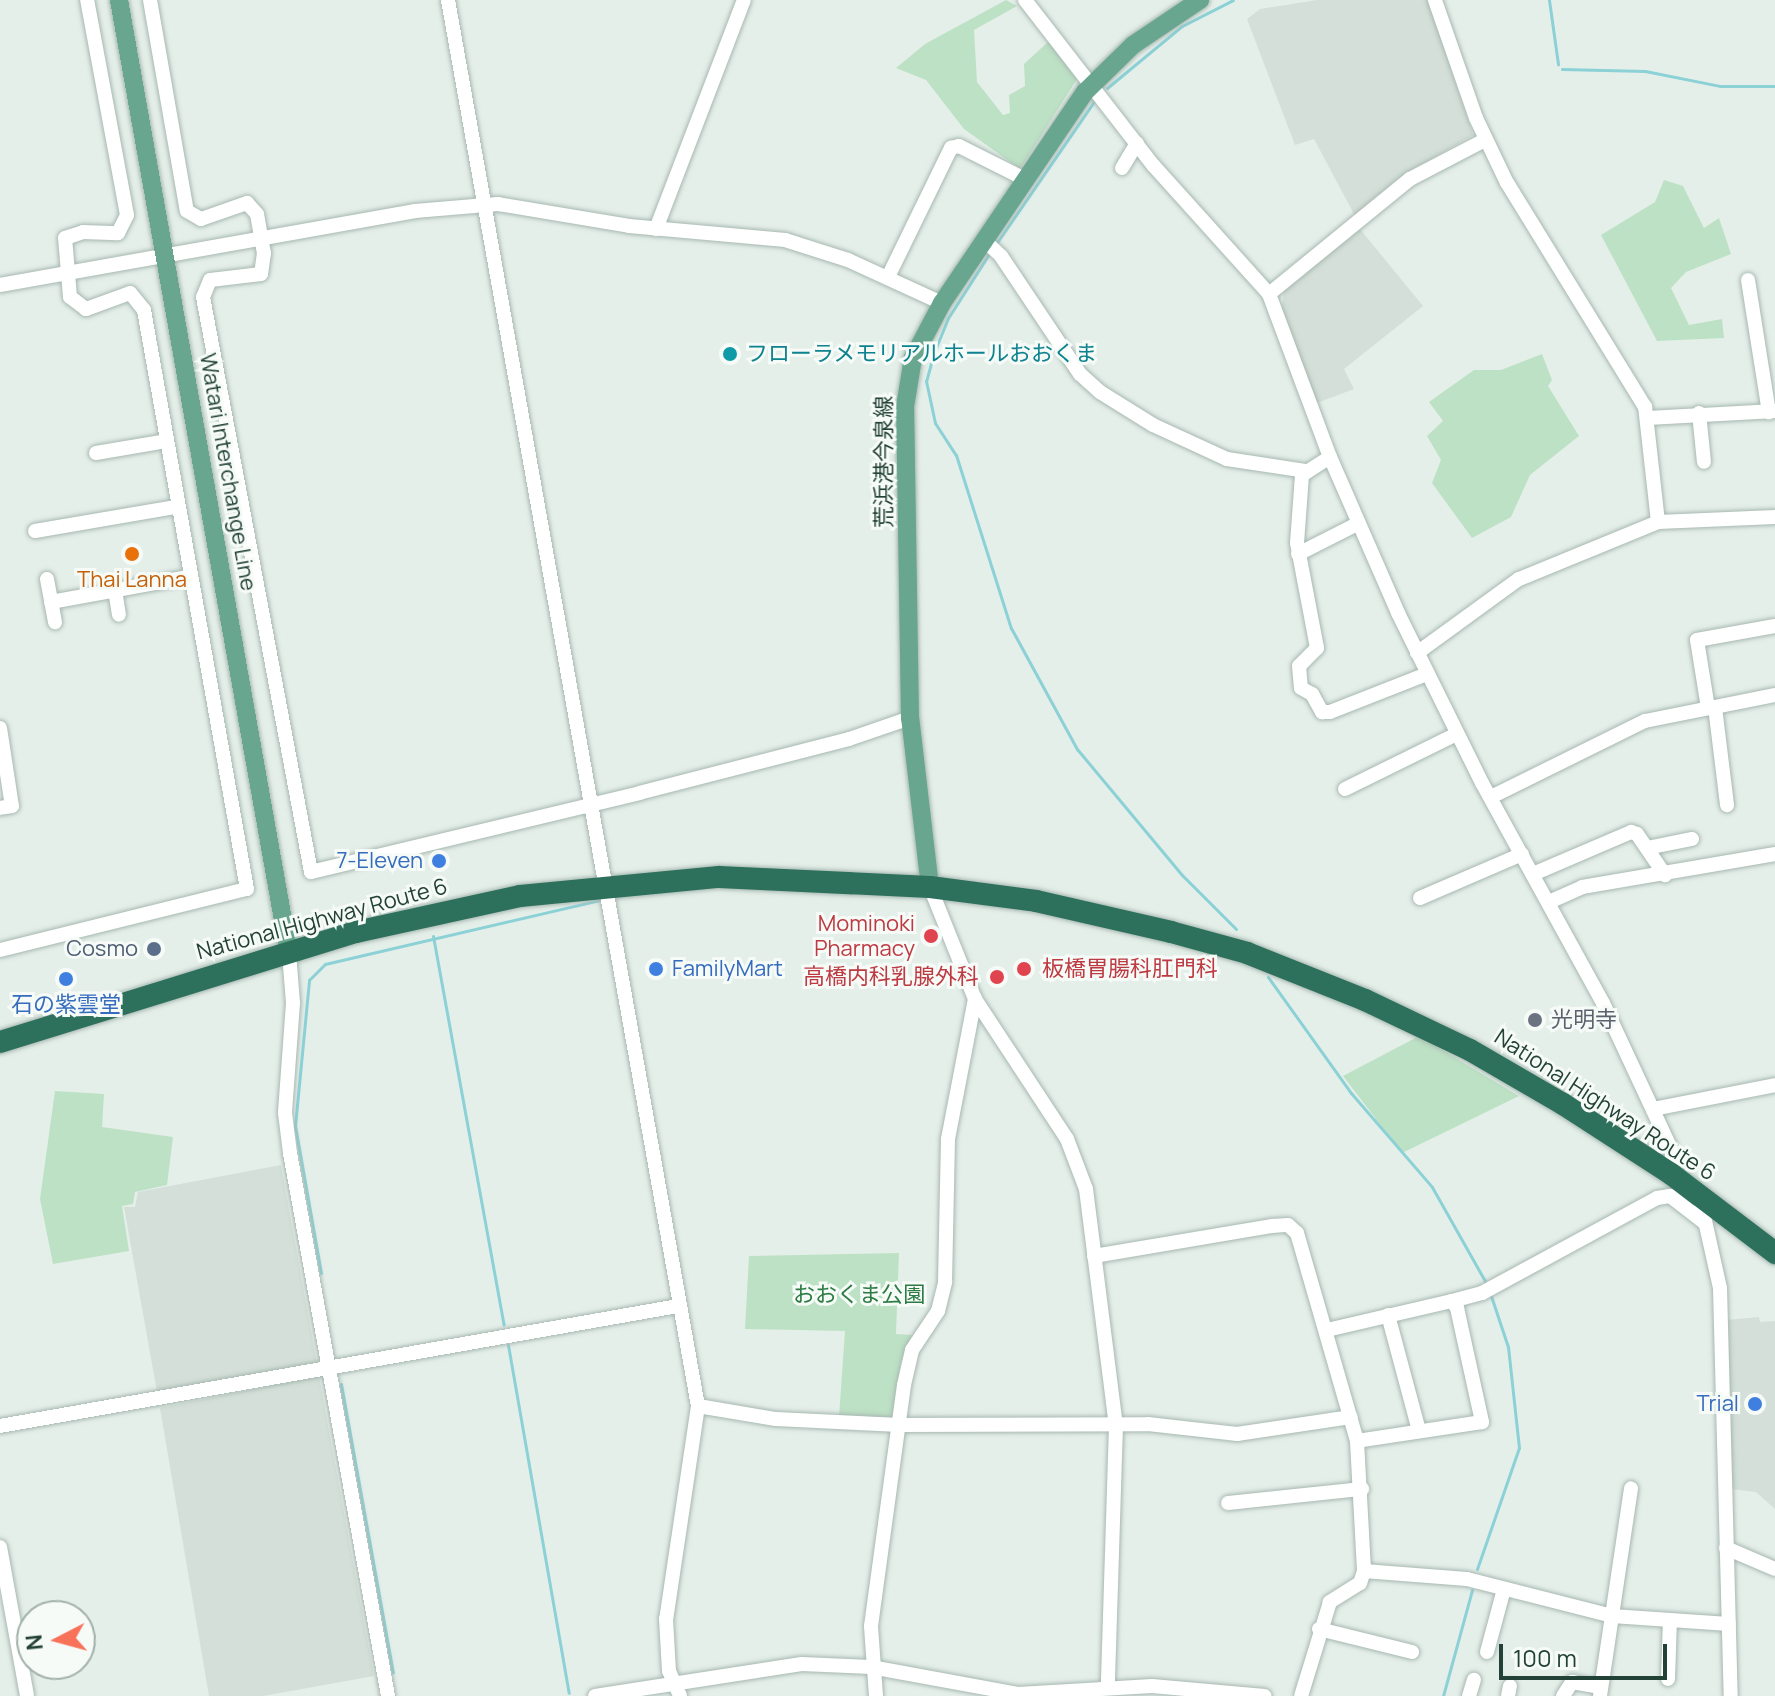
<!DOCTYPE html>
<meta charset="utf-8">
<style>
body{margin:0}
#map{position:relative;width:1775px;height:1696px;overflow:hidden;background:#e5efea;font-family:Manrope,"Noto Sans JP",sans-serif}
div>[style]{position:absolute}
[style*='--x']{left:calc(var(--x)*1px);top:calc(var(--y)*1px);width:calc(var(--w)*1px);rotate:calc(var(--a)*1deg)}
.built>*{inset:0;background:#d3dfd8}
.green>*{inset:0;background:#bde1c4}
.stream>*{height:3px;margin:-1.5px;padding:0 1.5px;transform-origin:1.5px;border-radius:1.5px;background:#8bd1d6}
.roads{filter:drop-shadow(0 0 2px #a7b8b1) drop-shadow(0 0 2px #a7b8b1)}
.minor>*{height:14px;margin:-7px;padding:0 7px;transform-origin:7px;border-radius:7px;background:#fff}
.major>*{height:18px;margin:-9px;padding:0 9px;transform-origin:9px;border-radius:9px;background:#68a690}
.highway>*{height:22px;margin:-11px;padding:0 11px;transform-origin:11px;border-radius:11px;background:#2d705c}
.dots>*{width:22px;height:22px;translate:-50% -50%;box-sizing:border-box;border:4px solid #f6fbf8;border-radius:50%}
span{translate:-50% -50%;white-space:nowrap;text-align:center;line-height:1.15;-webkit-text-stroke:6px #f6fbf8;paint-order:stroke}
.culture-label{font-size:22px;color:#0d838f}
.left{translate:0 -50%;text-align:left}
.street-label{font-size:22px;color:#234237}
.food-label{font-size:22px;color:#c56008}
.shop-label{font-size:22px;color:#366cbe}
.right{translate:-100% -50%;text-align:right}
.health-label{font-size:22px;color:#be3a42}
.service-label{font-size:22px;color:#4e5e75}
.worship-label{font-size:22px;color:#5b616d}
.park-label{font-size:22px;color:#2b7b42}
.north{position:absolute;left:16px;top:1600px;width:80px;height:80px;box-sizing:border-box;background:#f6fbf8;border:2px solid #a2b1ab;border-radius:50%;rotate:264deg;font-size:22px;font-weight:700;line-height:32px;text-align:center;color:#234237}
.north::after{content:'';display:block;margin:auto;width:28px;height:36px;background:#f8725a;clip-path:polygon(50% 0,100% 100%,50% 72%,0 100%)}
.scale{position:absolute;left:1499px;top:1644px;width:168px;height:36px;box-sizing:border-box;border:4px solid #234237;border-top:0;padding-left:10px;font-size:24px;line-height:28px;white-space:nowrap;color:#234237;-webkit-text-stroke:6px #f6fbf8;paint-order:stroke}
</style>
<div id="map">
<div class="built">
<div style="clip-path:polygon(1317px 0,1428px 0,1473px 135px,1400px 177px,1355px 216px,1314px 139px,1295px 145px,1247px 19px,1260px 9px)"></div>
<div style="clip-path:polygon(1360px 229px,1423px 306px,1344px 369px,1354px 389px,1317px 403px,1282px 308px,1284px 291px)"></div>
<div style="clip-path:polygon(281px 1165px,317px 1363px,157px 1392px,124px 1207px,135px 1207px,138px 1192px)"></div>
<div style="clip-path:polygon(1759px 1317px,1760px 1322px,1775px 1321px,1775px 1509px,1756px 1492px,1731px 1489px,1726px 1320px)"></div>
<div style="clip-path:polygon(319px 1376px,374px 1676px,263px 1696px,209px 1696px,160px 1408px)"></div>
</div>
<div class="green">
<div style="clip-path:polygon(1006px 0,1017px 6px,974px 30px,977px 82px,1003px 115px,1010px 113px,1009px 95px,1025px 86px,1024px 64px,1049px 41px,1077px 79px,1020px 169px,964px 129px,926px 80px,896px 68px,925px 44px)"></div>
<div style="clip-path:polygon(1664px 180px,1683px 186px,1704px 228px,1719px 218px,1731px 254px,1686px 272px,1671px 288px,1689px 325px,1722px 319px,1724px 338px,1657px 341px,1601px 235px,1655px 202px)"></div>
<div style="clip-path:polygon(1542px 354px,1552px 380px,1548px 386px,1579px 436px,1530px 475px,1511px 517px,1472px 538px,1432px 483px,1441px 460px,1427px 436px,1443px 421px,1429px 402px,1474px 370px,1501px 370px)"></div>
<div style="clip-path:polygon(1419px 1036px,1519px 1096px,1402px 1153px,1343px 1076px)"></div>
<div style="clip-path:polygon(55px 1091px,104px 1094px,102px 1127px,173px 1137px,167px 1185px,135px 1192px,133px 1204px,122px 1206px,129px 1251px,53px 1264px,40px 1199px)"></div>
<div style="clip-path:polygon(899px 1253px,896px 1334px,912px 1335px,901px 1361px,892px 1417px,839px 1417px,845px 1331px,745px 1329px,749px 1256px)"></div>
</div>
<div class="stream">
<div style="--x:1549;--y:0;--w:65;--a:82"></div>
<div style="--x:1562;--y:69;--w:83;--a:1.4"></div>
<div style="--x:1645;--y:71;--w:76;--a:11.3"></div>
<div style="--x:1720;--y:86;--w:55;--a:0"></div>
<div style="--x:1107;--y:88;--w:97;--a:-39.6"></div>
<div style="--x:1182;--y:26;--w:57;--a:-27"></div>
<div style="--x:996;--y:244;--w:175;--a:-55.5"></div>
<div style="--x:989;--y:254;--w:76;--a:122.6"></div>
<div style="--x:948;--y:318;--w:37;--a:112"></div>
<div style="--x:934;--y:352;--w:30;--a:105"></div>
<div style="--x:926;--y:381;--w:43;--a:77.9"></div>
<div style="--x:935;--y:423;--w:38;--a:57"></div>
<div style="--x:956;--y:455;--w:182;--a:72.4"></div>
<div style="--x:1011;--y:628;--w:138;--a:61.4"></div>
<div style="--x:1077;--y:749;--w:165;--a:50.2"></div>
<div style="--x:1183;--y:876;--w:75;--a:45"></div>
<div style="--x:433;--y:936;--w:395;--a:79.7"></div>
<div style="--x:1268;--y:977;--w:143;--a:54.4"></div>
<div style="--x:1351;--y:1093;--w:124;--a:49.2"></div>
<div style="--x:1432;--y:1187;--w:108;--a:60.6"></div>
<div style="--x:321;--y:1273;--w:149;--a:-100"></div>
<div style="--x:295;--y:1126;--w:147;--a:-84.5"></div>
<div style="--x:309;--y:980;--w:23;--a:-45"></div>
<div style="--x:325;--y:964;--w:283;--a:-13.1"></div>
<div style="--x:508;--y:1345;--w:353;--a:80.1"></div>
<div style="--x:341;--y:1384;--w:293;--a:79.8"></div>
<div style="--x:1477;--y:1569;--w:128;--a:-70.9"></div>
<div style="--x:1519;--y:1448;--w:102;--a:-96.2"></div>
<div style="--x:1508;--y:1347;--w:54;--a:-108.4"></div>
<div style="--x:1443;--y:1696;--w:110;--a:-74.7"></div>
</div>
<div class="roads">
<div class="minor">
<div style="--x:150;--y:0;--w:214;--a:80.1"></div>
<div style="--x:187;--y:211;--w:16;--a:30"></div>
<div style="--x:201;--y:219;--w:49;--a:-19.2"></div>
<div style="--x:247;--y:203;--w:15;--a:48"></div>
<div style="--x:257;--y:214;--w:40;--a:80"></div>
<div style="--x:264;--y:253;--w:21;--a:98"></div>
<div style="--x:261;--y:274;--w:51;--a:173.3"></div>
<div style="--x:210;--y:280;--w:18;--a:112"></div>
<div style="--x:203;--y:297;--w:585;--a:79.36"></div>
<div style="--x:311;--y:872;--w:337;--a:-13.5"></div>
<div style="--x:639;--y:793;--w:217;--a:-14.4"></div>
<div style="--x:849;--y:739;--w:65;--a:-19"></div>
<div style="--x:448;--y:0;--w:1428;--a:79.92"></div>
<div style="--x:698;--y:1406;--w:215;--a:98.5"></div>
<div style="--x:666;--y:1619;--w:52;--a:86.7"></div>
<div style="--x:669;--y:1671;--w:27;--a:66"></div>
<div style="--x:1025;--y:0;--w:209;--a:52.2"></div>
<div style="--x:1153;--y:165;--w:173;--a:48"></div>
<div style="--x:1269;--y:294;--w:174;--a:69.5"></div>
<div style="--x:1330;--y:457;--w:170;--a:66.4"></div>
<div style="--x:1398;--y:613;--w:190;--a:63.7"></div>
<div style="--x:1482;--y:783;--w:251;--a:61.2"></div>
<div style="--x:1603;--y:1003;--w:163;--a:65"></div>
<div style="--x:1672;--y:1151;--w:23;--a:92"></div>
<div style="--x:1122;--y:168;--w:29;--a:-59"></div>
<div style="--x:656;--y:229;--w:245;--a:-69"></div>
<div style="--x:985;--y:241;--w:22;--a:43"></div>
<div style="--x:1001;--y:256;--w:142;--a:56.2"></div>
<div style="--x:1080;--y:374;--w:27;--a:42"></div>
<div style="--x:1100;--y:392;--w:62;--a:31.9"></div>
<div style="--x:1153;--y:425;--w:81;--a:24.7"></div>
<div style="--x:1227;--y:459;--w:79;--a:8.7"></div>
<div style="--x:888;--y:277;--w:144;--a:-64"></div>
<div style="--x:951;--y:148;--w:8;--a:-14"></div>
<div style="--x:959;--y:146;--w:74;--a:26.6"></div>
<div style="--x:1748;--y:280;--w:134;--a:81"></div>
<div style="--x:0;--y:285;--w:422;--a:-10.1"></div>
<div style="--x:415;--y:211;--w:83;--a:-4.8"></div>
<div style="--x:498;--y:204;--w:133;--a:9.5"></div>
<div style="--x:629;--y:226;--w:157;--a:5.1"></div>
<div style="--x:785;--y:240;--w:66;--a:17.6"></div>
<div style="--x:848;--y:260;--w:103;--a:24.6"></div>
<div style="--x:1269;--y:294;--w:182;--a:-39.2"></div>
<div style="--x:1410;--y:179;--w:85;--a:-27.5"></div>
<div style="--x:1699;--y:413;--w:49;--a:84.2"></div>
<div style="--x:1648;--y:418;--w:127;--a:-3.2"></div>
<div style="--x:96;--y:453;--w:71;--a:-9.7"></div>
<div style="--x:1330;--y:457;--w:33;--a:147"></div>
<div style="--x:1302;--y:475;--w:68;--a:94.2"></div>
<div style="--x:1297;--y:543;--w:107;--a:79.2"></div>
<div style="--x:1317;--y:648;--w:25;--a:135"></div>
<div style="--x:1299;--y:666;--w:22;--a:85"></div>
<div style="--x:1301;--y:688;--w:13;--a:29"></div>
<div style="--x:1312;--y:694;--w:21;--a:61"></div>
<div style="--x:1322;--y:712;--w:8;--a:0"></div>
<div style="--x:1330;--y:712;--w:104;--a:-21.4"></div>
<div style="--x:1658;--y:522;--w:117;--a:-2.4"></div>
<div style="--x:35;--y:531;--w:143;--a:-9.7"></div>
<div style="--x:1298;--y:554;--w:68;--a:-26.9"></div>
<div style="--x:47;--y:579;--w:44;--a:79.5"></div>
<div style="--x:115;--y:590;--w:25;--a:81"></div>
<div style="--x:51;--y:602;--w:140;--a:-10.3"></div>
<div style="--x:1417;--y:653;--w:126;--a:-36"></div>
<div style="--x:1519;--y:579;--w:150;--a:-22.3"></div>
<div style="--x:1658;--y:522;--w:116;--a:-96.4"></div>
<div style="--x:1645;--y:407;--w:263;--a:-121.6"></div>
<div style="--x:1507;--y:183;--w:72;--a:-115.5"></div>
<div style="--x:1476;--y:118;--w:125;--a:-109.2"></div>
<div style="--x:1715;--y:707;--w:99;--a:83"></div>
<div style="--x:1708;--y:708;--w:69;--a:-99.2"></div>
<div style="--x:1697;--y:640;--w:79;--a:-10.2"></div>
<div style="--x:0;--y:728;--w:79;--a:81.3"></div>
<div style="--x:12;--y:806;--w:12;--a:171"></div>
<div style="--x:1345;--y:789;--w:125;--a:-26.2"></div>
<div style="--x:1491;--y:797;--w:172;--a:-26.3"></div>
<div style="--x:1645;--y:721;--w:133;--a:-11.3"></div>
<div style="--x:1647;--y:848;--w:46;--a:-11.3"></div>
<div style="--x:1533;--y:874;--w:107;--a:-23.2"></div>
<div style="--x:1631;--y:832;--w:6;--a:18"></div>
<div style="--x:1637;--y:834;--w:50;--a:55.7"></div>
<div style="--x:930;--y:887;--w:121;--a:68.1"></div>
<div style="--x:975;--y:999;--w:168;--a:56.7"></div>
<div style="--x:1067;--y:1139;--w:53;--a:69.2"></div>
<div style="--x:1086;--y:1189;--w:238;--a:82.8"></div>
<div style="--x:1116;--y:1425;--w:261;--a:91.8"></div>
<div style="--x:1420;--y:898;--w:111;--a:-23.3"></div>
<div style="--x:1549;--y:902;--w:36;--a:-24"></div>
<div style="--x:1582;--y:887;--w:196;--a:-9.7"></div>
<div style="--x:0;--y:950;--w:254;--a:-13.9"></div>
<div style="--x:247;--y:889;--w:588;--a:-100.09"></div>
<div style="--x:144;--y:310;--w:22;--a:-129"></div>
<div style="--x:130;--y:293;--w:47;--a:160"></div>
<div style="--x:86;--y:309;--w:20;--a:-143"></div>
<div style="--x:70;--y:297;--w:59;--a:-94.8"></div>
<div style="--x:65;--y:238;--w:19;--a:-18"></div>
<div style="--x:83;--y:232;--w:35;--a:2"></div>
<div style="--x:118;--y:233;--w:20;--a:-63"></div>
<div style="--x:127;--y:215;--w:219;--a:-100.5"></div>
<div style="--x:289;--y:953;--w:50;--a:85.4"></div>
<div style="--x:293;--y:1003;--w:110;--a:94.2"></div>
<div style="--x:285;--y:1113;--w:40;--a:82.9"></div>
<div style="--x:290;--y:1153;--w:552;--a:79.77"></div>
<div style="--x:1653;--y:1109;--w:124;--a:-11.1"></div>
<div style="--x:1699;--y:1194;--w:96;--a:77.4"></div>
<div style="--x:1720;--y:1288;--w:408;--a:88.5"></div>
<div style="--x:1094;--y:1256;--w:181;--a:-9.6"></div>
<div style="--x:1272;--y:1226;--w:16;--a:-4"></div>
<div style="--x:1288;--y:1225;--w:12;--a:42"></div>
<div style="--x:1297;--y:1233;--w:216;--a:73.9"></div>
<div style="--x:1357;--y:1441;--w:130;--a:86.9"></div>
<div style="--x:1364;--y:1571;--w:13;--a:108"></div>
<div style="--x:1360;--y:1583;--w:36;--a:148"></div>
<div style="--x:1330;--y:1602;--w:98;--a:107.1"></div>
<div style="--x:1452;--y:1301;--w:31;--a:-15"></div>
<div style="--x:1482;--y:1293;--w:199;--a:-28.5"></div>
<div style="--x:1657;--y:1198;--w:13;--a:-9"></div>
<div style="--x:1670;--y:1196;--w:44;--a:37.6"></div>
<div style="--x:1388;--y:1315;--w:120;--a:75"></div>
<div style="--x:1327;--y:1330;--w:128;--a:-13.1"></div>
<div style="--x:1452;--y:1301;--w:9;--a:54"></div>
<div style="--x:1457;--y:1308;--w:117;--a:77.6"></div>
<div style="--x:1482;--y:1422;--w:126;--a:171.4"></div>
<div style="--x:698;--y:1406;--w:79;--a:9.5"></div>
<div style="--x:776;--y:1419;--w:123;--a:2.8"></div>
<div style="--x:899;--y:1425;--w:249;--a:-0.2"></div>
<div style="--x:1148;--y:1424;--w:90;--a:6.4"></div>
<div style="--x:1237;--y:1434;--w:115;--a:-8.5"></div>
<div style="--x:0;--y:1426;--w:689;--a:-10.04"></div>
<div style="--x:1228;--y:1503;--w:135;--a:-6"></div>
<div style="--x:0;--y:1547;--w:151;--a:79.7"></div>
<div style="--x:1726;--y:1548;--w:53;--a:23.2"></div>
<div style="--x:1364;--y:1571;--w:103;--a:4.4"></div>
<div style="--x:1467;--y:1579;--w:150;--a:14.3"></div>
<div style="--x:1612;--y:1616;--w:117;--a:3.9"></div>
<div style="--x:1319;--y:1629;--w:96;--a:13.9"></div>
<div style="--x:1487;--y:1652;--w:65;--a:-74.9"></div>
<div style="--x:1668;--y:1679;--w:59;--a:-88.1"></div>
<div style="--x:595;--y:1696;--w:209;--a:-8.8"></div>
<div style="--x:802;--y:1664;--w:69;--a:2.5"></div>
<div style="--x:871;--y:1667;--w:149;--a:10.4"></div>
<div style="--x:1018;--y:1694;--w:134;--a:-3.4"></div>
<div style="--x:1152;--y:1686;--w:113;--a:5.1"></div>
<div style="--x:876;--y:1696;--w:70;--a:-94.1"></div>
<div style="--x:871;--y:1626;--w:243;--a:-82.2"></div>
<div style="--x:904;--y:1385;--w:36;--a:-77"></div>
<div style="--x:912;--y:1350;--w:47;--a:-56.3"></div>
<div style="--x:938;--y:1311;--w:30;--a:-76"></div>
<div style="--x:945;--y:1282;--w:143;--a:-88.8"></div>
<div style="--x:948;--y:1139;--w:143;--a:-79.1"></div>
<div style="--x:1469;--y:1696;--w:17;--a:-73"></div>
<div style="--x:1508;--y:1696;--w:10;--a:-79"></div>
<div style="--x:1563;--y:1696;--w:17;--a:-57"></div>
<div style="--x:1572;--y:1682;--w:29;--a:10"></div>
<div style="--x:1600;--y:1696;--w:210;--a:-81.5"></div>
</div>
<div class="major">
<div style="--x:119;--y:0;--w:968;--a:79.89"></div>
<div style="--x:930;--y:887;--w:170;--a:-96.7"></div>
<div style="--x:910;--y:718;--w:311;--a:-90.9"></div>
<div style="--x:905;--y:407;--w:50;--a:-80.7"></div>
<div style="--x:913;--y:358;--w:62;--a:-62.2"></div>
<div style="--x:942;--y:303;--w:255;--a:-55.9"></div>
<div style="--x:1085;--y:92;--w:67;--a:-44.4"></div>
<div style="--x:1133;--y:45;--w:81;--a:-33.9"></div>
</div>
<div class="highway">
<div style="--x:0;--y:1042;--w:373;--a:-17.2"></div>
<div style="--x:356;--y:932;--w:168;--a:-12.4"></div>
<div style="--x:520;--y:896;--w:200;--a:-5.5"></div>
<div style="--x:719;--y:877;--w:211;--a:2.7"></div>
<div style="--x:930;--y:887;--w:107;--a:7.5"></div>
<div style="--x:1036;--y:901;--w:139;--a:12.9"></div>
<div style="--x:1171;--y:932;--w:79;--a:15.4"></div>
<div style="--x:1247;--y:953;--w:127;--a:21.7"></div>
<div style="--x:1365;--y:1000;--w:116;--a:25.5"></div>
<div style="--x:1470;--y:1050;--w:108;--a:30.1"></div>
<div style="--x:1563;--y:1104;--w:129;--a:32.9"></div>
<div style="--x:1671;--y:1174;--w:131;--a:37.2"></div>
</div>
</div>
<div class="dots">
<div style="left:730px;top:354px;background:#0f9aa8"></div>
<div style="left:132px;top:554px;background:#e8710a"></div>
<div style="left:439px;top:861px;background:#3f7fe0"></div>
<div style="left:931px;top:936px;background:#e0444e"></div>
<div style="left:154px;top:949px;background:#5c6f8a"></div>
<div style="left:656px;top:969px;background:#3f7fe0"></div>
<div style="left:1024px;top:969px;background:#e0444e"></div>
<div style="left:997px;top:977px;background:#e0444e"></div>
<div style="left:66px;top:979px;background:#3f7fe0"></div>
<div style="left:1535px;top:1020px;background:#6b7280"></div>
<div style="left:1755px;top:1404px;background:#3f7fe0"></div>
</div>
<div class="culture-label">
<span class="left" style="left:746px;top:354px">フローラメモリアルホールおおくま</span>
</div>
<div class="street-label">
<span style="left:884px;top:462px;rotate:-90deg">荒浜港今泉線</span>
<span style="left:228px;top:472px;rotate:80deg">Watari Interchange Line</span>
<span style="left:322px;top:919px;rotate:-15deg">National Highway Route 6</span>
<span style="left:1605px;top:1105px;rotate:33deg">National Highway Route 6</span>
</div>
<div class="food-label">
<span style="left:132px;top:580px">Thai Lanna</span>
</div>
<div class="shop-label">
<span class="right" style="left:423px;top:861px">7-Eleven</span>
<span class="left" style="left:672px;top:969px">FamilyMart</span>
<span style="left:66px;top:1005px">石の紫雲堂</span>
<span class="right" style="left:1739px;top:1404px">Trial</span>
</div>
<div class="health-label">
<span class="right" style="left:915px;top:936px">Mominoki<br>Pharmacy</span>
<span class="left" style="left:1042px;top:969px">板橋胃腸科肛門科</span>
<span class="right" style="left:979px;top:977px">高橋内科乳腺外科</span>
</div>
<div class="service-label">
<span class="right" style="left:138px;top:949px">Cosmo</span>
</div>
<div class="worship-label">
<span class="left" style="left:1551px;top:1020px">光明寺</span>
</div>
<div class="park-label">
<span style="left:859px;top:1295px">おおくま公園</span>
</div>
<div class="north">N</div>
<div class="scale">100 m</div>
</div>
